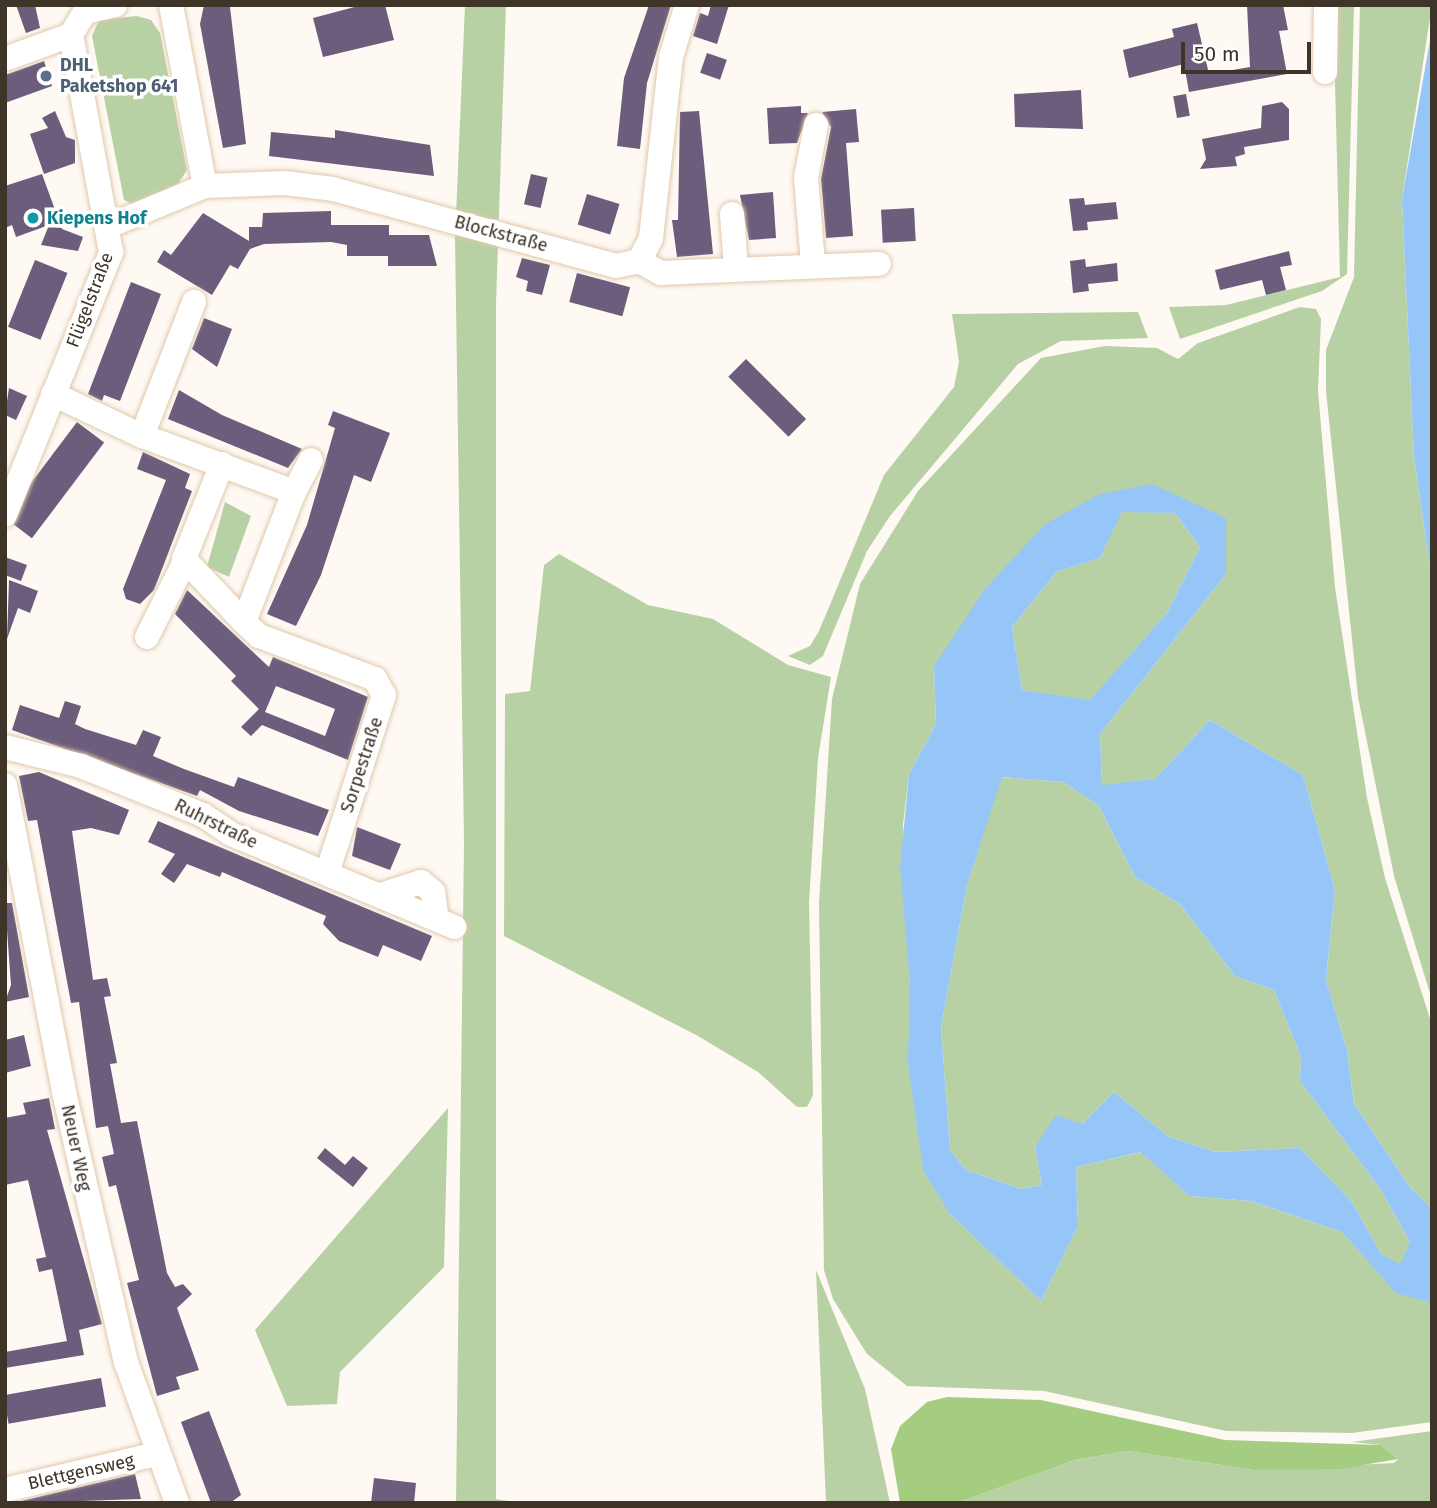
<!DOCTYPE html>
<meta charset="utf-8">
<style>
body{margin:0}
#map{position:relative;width:1437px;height:1508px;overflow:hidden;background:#fef9f3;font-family:"Fira Sans",sans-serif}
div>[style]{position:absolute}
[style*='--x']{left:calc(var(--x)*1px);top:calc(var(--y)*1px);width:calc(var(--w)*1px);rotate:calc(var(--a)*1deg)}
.green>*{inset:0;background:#b8d1a4}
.forest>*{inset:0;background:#a5cd82}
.water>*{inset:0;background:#96c6f8}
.building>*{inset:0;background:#6b5d7b;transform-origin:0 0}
.roads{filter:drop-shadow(0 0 2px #e1c8aa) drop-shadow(0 0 2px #e1c8aa)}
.minor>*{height:24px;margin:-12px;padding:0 12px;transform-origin:12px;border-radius:12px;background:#fff}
.dots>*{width:19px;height:19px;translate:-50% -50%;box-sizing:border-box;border:4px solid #fff;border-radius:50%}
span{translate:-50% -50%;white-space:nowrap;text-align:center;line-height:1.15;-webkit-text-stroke:7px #fff;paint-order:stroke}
.service-label{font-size:18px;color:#4e5e75;font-weight:700}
.left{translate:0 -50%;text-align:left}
.culture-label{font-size:18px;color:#0d838f;font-weight:700}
.street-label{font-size:18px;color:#3e3428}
.frame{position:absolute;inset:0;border:7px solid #3e3428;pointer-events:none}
.scale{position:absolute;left:1181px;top:42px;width:130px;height:32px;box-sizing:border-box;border:4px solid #3e3428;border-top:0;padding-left:9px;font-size:21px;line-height:24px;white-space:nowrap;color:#3e3428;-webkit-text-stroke:5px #fff;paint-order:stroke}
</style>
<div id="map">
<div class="green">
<div style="clip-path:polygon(465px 5px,506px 5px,496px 304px,496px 1499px,521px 1503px,456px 1503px,464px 841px,455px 238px)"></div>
<div style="clip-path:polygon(1333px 5px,1354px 5px,1347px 274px,1322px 291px,1180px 339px,1169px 307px,1226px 305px,1340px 277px)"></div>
<div style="clip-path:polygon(1360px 5px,1432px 5px,1402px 199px,1414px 457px,1432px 580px,1432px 1000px,1394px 876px,1358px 697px,1326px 391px,1326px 350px,1354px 277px)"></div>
<div style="clip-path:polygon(137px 16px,151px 20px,160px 33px,187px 170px,176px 187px,135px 205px,124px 200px,92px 36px,99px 20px)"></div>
<div style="clip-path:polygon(1300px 307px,1316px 309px,1321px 319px,1318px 391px,1335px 587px,1367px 798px,1385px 878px,1432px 1025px,1432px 1208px,1411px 1189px,1354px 1104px,1347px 1050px,1326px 980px,1335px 890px,1303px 775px,1210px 720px,1155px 779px,1102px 786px,1100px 734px,1226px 574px,1152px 484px,934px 666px,936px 724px,909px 774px,903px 825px,910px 983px,950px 1214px,1041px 1301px,1078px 1226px,1076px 1167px,1142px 1152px,1189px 1196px,1251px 1201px,1342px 1232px,1396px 1292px,1432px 1303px,1432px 1422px,1352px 1433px,1226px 1431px,1044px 1391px,907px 1386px,867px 1354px,833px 1299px,824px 1270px,819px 903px,832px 699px,860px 584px,918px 491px,1041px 358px,1105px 346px,1157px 348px,1178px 359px,1198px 343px)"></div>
<div style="clip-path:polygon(1138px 312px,1148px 338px,1061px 341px,1018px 364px,890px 516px,867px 551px,823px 656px,810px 665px,788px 656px,810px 646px,819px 631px,884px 475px,954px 387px,959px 362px,952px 314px)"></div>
<div style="clip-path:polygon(225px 502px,251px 516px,229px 577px,207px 567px)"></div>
<div style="clip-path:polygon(1122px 511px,1175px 513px,1200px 547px,1167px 613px,1090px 701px,1022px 690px,1012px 627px,1056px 572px,1100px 558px)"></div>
<div style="clip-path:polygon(559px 554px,648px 605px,713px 619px,788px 665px,831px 677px,818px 758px,809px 903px,813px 1095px,807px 1107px,797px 1107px,758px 1072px,698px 1036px,504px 936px,505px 694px,530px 691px,544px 565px)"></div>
<div style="clip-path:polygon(1001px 777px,1063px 782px,1099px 806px,1135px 877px,1180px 904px,1235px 976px,1274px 990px,1301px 1057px,1300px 1081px,1381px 1190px,1410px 1242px,1400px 1265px,1381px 1254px,1352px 1202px,1300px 1148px,1216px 1152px,1169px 1137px,1114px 1092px,1082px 1124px,1035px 1147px,1042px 1185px,1022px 1189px,966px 1170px,950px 1150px,941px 1027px,967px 885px)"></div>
<div style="clip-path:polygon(448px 1108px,444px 1267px,340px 1372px,337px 1404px,287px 1406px,255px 1330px)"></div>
<div style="clip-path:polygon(816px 1270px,865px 1389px,890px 1503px,826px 1503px)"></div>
<div style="clip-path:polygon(1432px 1431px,1432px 1503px,957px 1503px,1075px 1460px,1128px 1451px,1254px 1470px,1394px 1463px,1398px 1459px,1381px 1445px,1352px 1442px)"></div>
</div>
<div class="forest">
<div style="clip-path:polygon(947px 1397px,1041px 1400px,1225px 1440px,1381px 1445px,1398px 1459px,1340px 1469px,1254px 1470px,1128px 1451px,1075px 1460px,957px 1503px,900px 1503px,891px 1449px,900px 1426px,927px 1402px)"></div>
</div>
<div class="water">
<div style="clip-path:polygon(1432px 29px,1432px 580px,1414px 457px,1402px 199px)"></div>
<div style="clip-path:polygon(evenodd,1152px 484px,1226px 518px,1226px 574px,1100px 734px,1102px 785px,1155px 779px,1210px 720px,1303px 775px,1335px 890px,1326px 980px,1347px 1050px,1354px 1104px,1411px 1189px,1432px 1208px,1432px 1303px,1396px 1293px,1342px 1232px,1251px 1201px,1189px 1196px,1141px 1152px,1076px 1167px,1078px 1226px,1041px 1301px,950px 1214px,923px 1170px,908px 1063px,910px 983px,900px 867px,909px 774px,936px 724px,934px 666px,985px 589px,1045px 524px,1100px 494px,1152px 484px,1122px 512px,1175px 513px,1200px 547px,1167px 613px,1090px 700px,1022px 690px,1012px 627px,1056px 572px,1100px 558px,1122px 512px,1152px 484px,1002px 777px,1063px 782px,1099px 806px,1135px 877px,1180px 904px,1235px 976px,1274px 990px,1301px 1057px,1300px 1081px,1381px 1190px,1410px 1242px,1400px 1264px,1381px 1254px,1352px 1202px,1300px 1148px,1216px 1152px,1169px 1137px,1114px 1092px,1082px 1124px,1056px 1115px,1035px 1147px,1042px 1185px,1022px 1189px,966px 1170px,950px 1150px,941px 1027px,967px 885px,1002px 777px)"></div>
</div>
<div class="building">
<div style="clip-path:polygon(16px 5px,35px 5px,40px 28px,26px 33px)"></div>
<div style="clip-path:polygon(204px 5px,230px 7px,246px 144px,223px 148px,200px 24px)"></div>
<div style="clip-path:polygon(362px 5px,385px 5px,394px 40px,323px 57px,313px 18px)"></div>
<div style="clip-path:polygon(649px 5px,671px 5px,647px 83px,640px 149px,617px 146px,624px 78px)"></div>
<div style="clip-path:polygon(711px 5px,729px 5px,717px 44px,693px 36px,700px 13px,708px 16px)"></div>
<div style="clip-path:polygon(1247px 5px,1283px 5px,1288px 30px,1279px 31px,1287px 74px,1189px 92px,1184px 64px,1129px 78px,1123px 50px,1174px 37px,1172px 29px,1197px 23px,1209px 74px,1250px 67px)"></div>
<div style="left:707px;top:53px;width:21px;height:21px;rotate:19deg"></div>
<div style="clip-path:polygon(44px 61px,52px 86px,5px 103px,5px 75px)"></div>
<div style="clip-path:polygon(1081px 90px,1083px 129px,1015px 127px,1014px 94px)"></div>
<div style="left:1186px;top:94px;width:22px;height:13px;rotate:80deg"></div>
<div style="clip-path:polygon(1282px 102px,1289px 109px,1289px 140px,1244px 147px,1245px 154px,1235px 157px,1237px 166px,1200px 169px,1206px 159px,1202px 139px,1261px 128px,1262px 106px)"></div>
<div style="clip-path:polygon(801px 106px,801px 113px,808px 113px,797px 143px,769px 144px,767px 108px)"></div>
<div style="clip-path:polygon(856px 109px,859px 142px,846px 143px,853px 236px,826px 238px,821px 179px,831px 127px,822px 112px)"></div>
<div style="clip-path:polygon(55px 111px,66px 137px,75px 140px,75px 163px,44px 174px,30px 134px,48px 128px,42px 118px)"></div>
<div style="clip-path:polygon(699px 111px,713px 254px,677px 257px,672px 220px,678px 220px,680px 112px)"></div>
<div style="clip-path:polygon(335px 130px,430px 145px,434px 176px,269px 156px,271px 132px,335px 138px)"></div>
<div style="clip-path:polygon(42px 174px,62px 229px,83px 237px,78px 251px,41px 245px,49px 225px,16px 237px,12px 225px,5px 228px,5px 186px)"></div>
<div style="left:531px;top:174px;width:17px;height:31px;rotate:13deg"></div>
<div style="clip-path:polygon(773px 192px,776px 238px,749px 240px,740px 195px)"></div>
<div style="left:587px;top:194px;width:34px;height:32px;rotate:17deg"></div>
<div style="clip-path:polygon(1084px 198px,1085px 205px,1116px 202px,1118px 219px,1087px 222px,1088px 230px,1073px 231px,1069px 199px)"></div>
<div style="left:914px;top:208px;width:33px;height:33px;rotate:87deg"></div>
<div style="clip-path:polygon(331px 211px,331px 225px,389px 225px,389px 235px,429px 235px,437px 266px,388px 266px,388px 256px,347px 256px,347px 245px,331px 242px,264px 244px,250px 249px,238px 269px,230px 265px,212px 295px,157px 262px,164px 250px,171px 255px,203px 213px,249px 241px,249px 227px,262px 227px,263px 213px)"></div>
<div style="clip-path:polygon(1289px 251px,1292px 265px,1280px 267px,1286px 290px,1266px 295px,1262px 280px,1220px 290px,1215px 270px)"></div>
<div style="clip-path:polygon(522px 258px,550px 265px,542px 295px,526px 291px,528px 281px,516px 277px)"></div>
<div style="clip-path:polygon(1085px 259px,1086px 267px,1117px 263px,1118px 281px,1088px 284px,1089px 291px,1073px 293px,1070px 261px)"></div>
<div style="left:35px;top:260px;width:35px;height:72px;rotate:22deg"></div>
<div style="left:577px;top:273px;width:55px;height:30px;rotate:15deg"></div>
<div style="clip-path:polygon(131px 282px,161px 294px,120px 401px,104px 395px,102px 401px,88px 394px)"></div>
<div style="clip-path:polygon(204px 318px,232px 329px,217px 367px,192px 349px)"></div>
<div style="left:746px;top:359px;width:85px;height:25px;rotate:45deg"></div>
<div style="clip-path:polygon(9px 388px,27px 396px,16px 420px,5px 415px)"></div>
<div style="clip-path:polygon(179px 390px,222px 415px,302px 449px,288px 468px,168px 419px)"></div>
<div style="clip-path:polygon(333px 411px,390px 433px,371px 482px,354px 475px,321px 575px,296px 626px,267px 614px,307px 525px,335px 428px,328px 425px)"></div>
<div style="left:77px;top:422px;width:34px;height:120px;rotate:37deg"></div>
<div style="clip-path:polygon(143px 452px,190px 474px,185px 488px,192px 491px,154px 590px,140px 604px,126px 599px,123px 589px,166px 480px,137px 469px)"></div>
<div style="clip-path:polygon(5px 557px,27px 565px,21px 581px,5px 575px)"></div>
<div style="clip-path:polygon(9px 580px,38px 591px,30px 613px,18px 608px,7px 639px)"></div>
<div style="clip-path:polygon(evenodd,187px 590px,269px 667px,273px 657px,368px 697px,348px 760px,262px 725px,251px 736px,241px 727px,259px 709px,231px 681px,236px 676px,175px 614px,187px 590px,276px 686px,335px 709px,325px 736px,265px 712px,276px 686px)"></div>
<div style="clip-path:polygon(65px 701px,81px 706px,75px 724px,85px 729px,136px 745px,143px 730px,161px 737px,153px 756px,184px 769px,234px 787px,238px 777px,329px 810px,318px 836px,239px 811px,200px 790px,197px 796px,12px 730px,20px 705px,59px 718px)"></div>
<div style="clip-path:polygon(39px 772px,129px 810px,119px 835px,91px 828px,72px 831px,93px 980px,107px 978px,111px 996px,104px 997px,117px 1063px,110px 1064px,121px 1123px,137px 1121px,167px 1273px,175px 1287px,183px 1284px,192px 1294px,177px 1308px,199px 1370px,176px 1377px,180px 1389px,157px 1396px,127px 1283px,139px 1280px,116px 1185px,109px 1187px,102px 1157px,114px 1154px,108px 1126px,96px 1128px,79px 1002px,71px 1003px,37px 820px,28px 821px,19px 776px)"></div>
<div style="clip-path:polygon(158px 821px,432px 936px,421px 961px,383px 945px,378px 957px,339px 941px,323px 924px,326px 916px,222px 872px,220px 877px,187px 864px,174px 883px,161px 874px,175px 854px,148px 842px)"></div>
<div style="clip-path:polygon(357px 827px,401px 844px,390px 870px,352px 856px)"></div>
<div style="clip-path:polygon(5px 903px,12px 903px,29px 997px,5px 1002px,11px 985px)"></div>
<div style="clip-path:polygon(24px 1035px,31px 1066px,5px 1073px,5px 1040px)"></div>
<div style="clip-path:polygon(49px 1098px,55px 1129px,47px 1130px,102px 1324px,79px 1330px,84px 1355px,5px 1368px,5px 1352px,67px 1341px,52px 1269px,39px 1272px,36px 1259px,46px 1257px,28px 1180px,5px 1185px,5px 1118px,26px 1114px,23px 1103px)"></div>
<div style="clip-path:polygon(325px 1148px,345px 1165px,353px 1156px,368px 1168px,353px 1187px,317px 1158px)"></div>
<div style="left:101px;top:1378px;width:29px;height:99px;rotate:80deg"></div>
<div style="clip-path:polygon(209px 1411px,241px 1495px,230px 1503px,211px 1503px,181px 1422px)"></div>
<div style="clip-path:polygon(135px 1474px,141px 1499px,21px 1503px,21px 1501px)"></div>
<div style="clip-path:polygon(374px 1478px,416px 1483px,414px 1503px,371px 1503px)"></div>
</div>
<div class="roads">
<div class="minor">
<div style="--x:171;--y:5;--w:184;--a:79.4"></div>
<div style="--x:5;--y:59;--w:70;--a:-20"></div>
<div style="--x:71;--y:35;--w:27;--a:-59"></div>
<div style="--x:85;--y:12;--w:31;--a:-13"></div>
<div style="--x:1325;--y:72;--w:67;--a:-89.1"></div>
<div style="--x:732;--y:214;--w:55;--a:85.8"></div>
<div style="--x:109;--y:226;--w:104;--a:-22.6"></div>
<div style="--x:205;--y:186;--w:80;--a:-2.1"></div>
<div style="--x:285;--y:183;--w:48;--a:7.1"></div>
<div style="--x:333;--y:189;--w:293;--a:15.2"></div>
<div style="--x:616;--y:266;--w:24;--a:-12"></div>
<div style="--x:639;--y:261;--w:26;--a:-62"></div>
<div style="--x:651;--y:238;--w:182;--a:-83.7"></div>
<div style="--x:671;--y:57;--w:54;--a:-72.9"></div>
<div style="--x:639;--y:261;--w:25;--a:29"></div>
<div style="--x:661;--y:273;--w:218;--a:-2.4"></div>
<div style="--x:813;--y:263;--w:85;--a:-94.7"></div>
<div style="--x:806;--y:178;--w:54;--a:-79.3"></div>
<div style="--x:53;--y:394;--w:98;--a:25.3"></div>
<div style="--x:142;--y:436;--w:162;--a:20.2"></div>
<div style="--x:294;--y:492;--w:139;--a:111"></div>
<div style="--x:244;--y:622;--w:21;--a:43"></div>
<div style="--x:259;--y:636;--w:124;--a:20.3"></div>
<div style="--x:375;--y:679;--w:18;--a:61"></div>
<div style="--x:384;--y:695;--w:184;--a:107.7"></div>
<div style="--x:142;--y:436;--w:144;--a:-68.8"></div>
<div style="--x:222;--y:464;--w:102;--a:111.8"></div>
<div style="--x:184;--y:559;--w:87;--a:46.4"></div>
<div style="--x:294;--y:492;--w:36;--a:-62"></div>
<div style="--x:5;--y:515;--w:284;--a:-68"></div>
<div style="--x:111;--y:252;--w:221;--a:-100.4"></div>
<div style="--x:147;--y:637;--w:83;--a:-63.4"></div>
<div style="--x:5;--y:747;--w:78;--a:14"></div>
<div style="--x:81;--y:766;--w:131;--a:21.9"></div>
<div style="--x:203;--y:815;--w:34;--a:34"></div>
<div style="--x:231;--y:834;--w:242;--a:22.6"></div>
<div style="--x:5;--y:785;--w:313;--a:79.1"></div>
<div style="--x:64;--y:1092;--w:277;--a:77.1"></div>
<div style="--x:126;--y:1362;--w:150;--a:70.1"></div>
<div style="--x:384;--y:894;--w:39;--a:-18"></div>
<div style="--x:421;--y:882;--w:16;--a:40"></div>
<div style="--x:433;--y:892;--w:27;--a:82"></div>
<div style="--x:5;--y:1490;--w:155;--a:-13.4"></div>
</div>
</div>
<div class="dots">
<div style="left:46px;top:76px;background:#5c6f8a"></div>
<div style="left:33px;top:218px;background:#0f9aa8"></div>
</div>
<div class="service-label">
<span class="left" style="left:60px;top:76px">DHL<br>Paketshop 641</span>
</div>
<div class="culture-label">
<span class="left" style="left:47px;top:218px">Kiepens Hof</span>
</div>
<div class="street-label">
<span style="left:501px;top:234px;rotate:15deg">Blockstraße</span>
<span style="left:90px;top:300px;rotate:-69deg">Flügelstraße</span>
<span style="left:362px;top:765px;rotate:-72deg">Sorpestraße</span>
<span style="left:216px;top:824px;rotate:26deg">Ruhrstraße</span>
<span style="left:76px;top:1148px;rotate:78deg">Neuer Weg</span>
<span style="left:81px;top:1472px;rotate:-13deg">Blettgensweg</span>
</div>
<div class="frame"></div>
<div class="scale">50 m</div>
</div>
